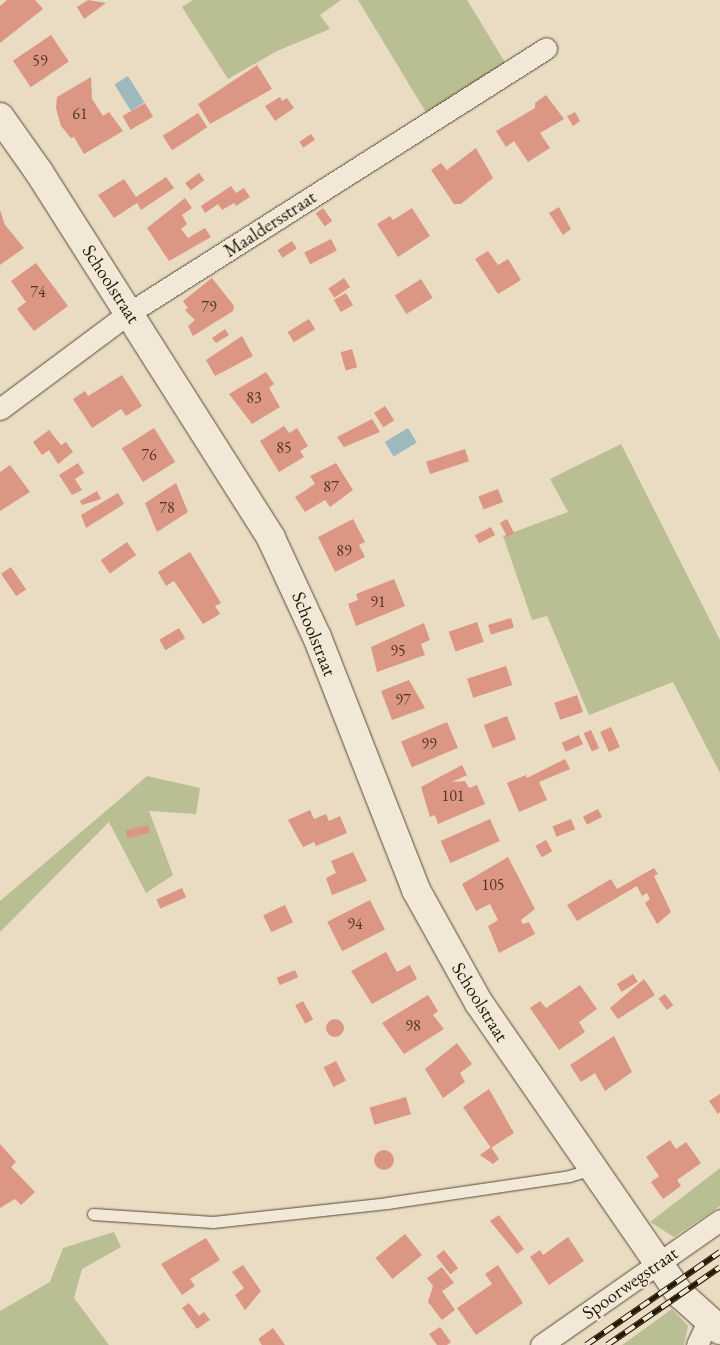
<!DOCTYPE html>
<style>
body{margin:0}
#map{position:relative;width:720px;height:1345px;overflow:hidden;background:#e9dcc3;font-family:"EB Garamond",serif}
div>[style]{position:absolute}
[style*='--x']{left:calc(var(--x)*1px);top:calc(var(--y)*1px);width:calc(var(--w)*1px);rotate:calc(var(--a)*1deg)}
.green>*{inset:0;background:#b9bf92}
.water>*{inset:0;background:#9db9be;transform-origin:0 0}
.building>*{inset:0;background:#db9684;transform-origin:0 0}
.round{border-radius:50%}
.roads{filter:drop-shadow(0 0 1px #574833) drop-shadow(0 0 1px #574833)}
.lane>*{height:11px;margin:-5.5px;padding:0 5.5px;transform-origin:5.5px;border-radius:5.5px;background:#f1e8d8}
.street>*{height:21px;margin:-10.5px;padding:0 10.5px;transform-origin:10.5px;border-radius:10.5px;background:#f1e8d8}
.secondary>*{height:28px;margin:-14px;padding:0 14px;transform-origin:14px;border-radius:14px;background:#f1e8d8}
.rail>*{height:5.5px;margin-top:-2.75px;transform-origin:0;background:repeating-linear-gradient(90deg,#f1e8d8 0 11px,#261703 0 22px);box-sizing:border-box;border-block:1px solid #261703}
span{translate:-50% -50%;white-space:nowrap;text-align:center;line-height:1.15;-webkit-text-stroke:4px #f1e8d8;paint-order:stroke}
.number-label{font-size:16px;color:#533723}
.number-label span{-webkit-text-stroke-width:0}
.street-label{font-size:19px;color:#261703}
</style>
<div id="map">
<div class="green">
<div style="clip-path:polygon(193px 0,341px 0,320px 15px,330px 29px,277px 51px,228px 79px,182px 7px)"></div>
<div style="clip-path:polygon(358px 0,467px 0,506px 64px,427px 114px)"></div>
<div style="clip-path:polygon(621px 444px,720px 640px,720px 773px,673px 682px,589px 715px,547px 616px,532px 620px,503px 536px,568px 512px,550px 479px)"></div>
<div style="clip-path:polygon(147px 776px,200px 788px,196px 814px,149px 811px,173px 875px,146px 893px,109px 822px,0 932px,0 901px)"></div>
<div style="clip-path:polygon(720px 1168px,720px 1206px,674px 1237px,650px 1222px)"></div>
<div style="clip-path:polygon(114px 1232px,121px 1247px,82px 1269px,74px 1298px,109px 1345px,0 1345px,0 1311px,50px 1282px,63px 1248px)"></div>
<div style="clip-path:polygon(672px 1309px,688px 1326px,684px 1345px,622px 1345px)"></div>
</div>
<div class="water">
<div style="left:128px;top:76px;width:31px;height:16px;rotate:58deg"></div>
<div style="left:408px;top:428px;width:17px;height:27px;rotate:59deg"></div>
</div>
<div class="building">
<div style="clip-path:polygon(7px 0,35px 0,43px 9px,0 43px,0 6px)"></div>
<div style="clip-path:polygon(88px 0,106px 3px,84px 19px,77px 7px)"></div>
<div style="left:51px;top:35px;width:32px;height:46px;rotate:56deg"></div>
<div style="clip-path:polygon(257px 65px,272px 89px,210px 124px,198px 104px)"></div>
<div style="clip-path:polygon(91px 77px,92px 99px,103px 116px,109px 112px,123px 131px,84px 154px,74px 137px,71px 138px,61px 126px,56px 108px,57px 97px)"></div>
<div style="clip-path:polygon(546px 95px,564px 119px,540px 133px,550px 148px,528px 162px,514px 141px,506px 147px,496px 131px,535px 108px,535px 103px)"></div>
<div style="clip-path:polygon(280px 97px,282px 101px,287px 98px,294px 108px,275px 121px,265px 106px)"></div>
<div style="left:145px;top:103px;width:16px;height:26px;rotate:60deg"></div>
<div style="clip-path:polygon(575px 112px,580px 121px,573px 126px,567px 116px)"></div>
<div style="left:198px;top:113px;width:17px;height:42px;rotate:57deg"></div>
<div style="left:311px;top:134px;width:7px;height:14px;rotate:56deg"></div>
<div style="clip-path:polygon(476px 148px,493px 178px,461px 204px,454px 204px,431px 170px,441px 163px,447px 170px)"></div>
<div style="left:199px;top:173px;width:9px;height:17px;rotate:54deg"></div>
<div style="clip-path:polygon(166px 177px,174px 188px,141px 210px,137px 203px,114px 218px,98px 195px,124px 179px,136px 197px)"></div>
<div style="clip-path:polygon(231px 186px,236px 193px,244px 188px,250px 197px,236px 206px,234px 203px,222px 210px,218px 204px,205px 213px,201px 206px)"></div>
<div style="clip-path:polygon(185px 198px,192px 208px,182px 215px,187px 224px,181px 229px,188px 238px,205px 228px,211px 237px,169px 261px,147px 228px)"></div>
<div style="clip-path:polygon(559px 207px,571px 229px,563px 235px,549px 213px)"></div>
<div style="left:323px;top:208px;width:16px;height:9px;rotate:55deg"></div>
<div style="clip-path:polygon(412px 208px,430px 236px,398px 257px,377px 224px,390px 216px,393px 220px)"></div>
<div style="clip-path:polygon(0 210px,5px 225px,24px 248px,0 265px)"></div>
<div style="left:331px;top:239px;width:13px;height:30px;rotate:63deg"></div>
<div style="left:292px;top:241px;width:9px;height:17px;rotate:58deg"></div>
<div style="clip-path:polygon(488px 251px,498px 265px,508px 259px,521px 280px,498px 294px,475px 259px)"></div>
<div style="clip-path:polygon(36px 263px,68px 306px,34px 331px,17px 309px,26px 302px,11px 281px)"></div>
<div style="clip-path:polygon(212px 278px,234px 306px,233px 311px,193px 336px,188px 326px,195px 320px,185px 310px,188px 308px,183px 301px)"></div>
<div style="left:344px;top:278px;width:11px;height:19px;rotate:56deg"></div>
<div style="left:421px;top:279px;width:22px;height:31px;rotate:58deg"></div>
<div style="left:346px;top:293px;width:14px;height:14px;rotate:60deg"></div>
<div style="left:309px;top:319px;width:12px;height:25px;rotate:59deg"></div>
<div style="clip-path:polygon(225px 329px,229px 335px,216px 343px,212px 338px)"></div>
<div style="clip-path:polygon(242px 336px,253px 356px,215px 376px,206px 360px)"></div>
<div style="left:352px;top:349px;width:19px;height:12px;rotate:74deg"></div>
<div style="clip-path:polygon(266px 372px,274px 384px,269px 388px,280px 407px,252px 424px,229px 394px)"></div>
<div style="clip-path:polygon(122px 375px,142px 406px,126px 416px,121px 409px,92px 428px,73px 399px,85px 391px,88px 396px)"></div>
<div style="left:385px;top:406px;width:17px;height:13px;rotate:57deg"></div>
<div style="clip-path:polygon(372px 419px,380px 432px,344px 447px,337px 437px)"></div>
<div style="clip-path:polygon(284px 426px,289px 433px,297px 428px,308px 446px,300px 451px,304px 457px,279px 472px,260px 441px)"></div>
<div style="left:154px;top:428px;width:40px;height:38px;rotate:58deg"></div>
<div style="clip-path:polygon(49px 430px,61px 445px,66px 442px,73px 452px,58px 464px,49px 450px,42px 455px,33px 442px)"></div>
<div style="left:465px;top:449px;width:13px;height:41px;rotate:72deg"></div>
<div style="clip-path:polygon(78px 463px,84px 473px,75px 479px,82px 490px,72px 495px,59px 475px)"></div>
<div style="clip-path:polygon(336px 463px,353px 490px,330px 507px,325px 500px,305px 512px,295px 497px,315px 484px,310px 476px)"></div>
<div style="clip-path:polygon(10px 465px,30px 492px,0 511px,0 472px)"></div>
<div style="clip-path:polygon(176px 483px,188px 512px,157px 532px,145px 503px)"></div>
<div style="left:498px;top:489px;width:14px;height:21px;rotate:69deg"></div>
<div style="clip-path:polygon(97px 491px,101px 499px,82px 505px,80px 501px)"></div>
<div style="clip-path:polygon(118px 493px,124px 504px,86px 528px,81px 515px)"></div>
<div style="clip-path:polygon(353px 519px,365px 542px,359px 545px,365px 557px,335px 572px,318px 537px)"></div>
<div style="left:507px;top:519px;width:16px;height:8px;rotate:63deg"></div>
<div style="left:491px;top:527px;width:9px;height:18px;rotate:63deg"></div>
<div style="left:127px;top:542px;width:16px;height:32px;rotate:55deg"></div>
<div style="clip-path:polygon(190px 552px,221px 603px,215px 606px,220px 614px,203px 624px,174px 581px,166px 586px,158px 572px)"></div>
<div style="left:11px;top:567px;width:27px;height:12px;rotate:56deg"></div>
<div style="clip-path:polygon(394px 579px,405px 606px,356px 626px,348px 604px,358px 600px,356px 594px)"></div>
<div style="left:511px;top:618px;width:10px;height:24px;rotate:73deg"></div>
<div style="left:477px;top:622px;width:21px;height:30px;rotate:71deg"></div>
<div style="clip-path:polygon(424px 623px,430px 640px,421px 644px,425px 655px,377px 672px,371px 647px)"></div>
<div style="left:179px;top:628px;width:12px;height:23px;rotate:59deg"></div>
<div style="left:506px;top:666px;width:20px;height:41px;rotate:72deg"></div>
<div style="clip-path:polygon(409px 680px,425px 708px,392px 720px,381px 691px)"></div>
<div style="left:577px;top:695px;width:18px;height:24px;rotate:71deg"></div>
<div style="left:507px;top:716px;width:25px;height:25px;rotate:69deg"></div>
<div style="left:447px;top:722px;width:28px;height:50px;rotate:67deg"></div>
<div style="left:611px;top:727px;width:22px;height:12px;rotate:66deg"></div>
<div style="left:591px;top:730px;width:20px;height:8px;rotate:66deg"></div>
<div style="left:579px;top:735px;width:10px;height:19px;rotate:66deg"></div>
<div style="clip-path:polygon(565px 759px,570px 769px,539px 782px,547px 800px,519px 812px,507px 783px,526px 775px,527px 778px)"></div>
<div style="clip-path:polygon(462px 765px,467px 775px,452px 782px,465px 781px,469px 788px,477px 785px,485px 804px,438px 824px,435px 815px,430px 817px,421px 787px)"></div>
<div style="left:598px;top:809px;width:9px;height:17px;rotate:63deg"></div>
<div style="clip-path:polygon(310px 810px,314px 819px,326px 814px,329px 821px,340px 816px,347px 833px,316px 846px,314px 842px,303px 847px,288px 820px)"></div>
<div style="left:490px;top:819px;width:24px;height:54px;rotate:66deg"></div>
<div style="left:571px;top:819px;width:11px;height:20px;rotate:68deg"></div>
<div style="left:148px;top:825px;width:8px;height:23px;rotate:76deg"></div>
<div style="left:546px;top:840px;width:13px;height:12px;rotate:61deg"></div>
<div style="clip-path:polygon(353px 852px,367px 881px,332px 895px,326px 878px,336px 873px,331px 861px)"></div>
<div style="clip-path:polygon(508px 857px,535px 909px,521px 920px,523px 924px,529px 922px,535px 934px,499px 953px,488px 926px,498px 920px,490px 904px,476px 911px,462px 884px)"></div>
<div style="clip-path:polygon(654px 868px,658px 874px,654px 876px,671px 912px,657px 924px,645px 903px,650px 899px,647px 893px,642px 896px,637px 886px,577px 921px,567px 905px,611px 879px,617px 889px)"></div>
<div style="left:182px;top:888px;width:10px;height:28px;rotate:66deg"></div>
<div style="left:370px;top:900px;width:33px;height:48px;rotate:63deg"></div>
<div style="left:285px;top:905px;width:19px;height:24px;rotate:65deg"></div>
<div style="clip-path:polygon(386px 952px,397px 972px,410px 965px,417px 979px,372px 1004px,351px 971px)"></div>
<div style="left:295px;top:970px;width:8px;height:20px;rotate:67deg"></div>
<div style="left:633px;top:974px;width:9px;height:19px;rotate:58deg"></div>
<div style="clip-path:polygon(644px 979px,655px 995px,618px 1019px,610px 1008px)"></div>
<div style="clip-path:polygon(580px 985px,597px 1009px,579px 1022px,585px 1032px,559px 1050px,530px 1008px,540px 1001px,546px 1008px)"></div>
<div style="left:665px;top:994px;width:14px;height:8px;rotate:54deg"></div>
<div style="clip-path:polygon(428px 995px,438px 1011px,433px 1015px,444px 1029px,404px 1054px,382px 1023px)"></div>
<div style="left:303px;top:1001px;width:21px;height:9px;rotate:61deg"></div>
<div class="round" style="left:326px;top:1019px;width:18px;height:18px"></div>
<div style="clip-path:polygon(614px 1036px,632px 1072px,605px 1091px,595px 1073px,581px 1082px,570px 1065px)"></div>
<div style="clip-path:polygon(457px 1043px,472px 1064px,460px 1073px,465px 1082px,443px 1098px,425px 1069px)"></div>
<div style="left:336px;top:1061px;width:22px;height:14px;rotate:63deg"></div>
<div style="clip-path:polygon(489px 1089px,514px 1133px,491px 1148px,463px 1107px)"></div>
<div style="clip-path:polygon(720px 1094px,720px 1112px,718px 1114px,709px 1101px)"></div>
<div style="left:406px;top:1097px;width:18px;height:38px;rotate:74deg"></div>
<div style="clip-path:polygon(670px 1140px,676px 1149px,686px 1142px,701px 1163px,677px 1180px,681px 1186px,663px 1199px,651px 1182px,659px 1176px,646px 1157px)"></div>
<div style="clip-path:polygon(0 1144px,16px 1162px,11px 1167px,35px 1192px,21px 1205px,15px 1199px,0 1208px)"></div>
<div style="clip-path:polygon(491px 1147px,499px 1159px,493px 1164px,480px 1155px)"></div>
<div class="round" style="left:374px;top:1150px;width:20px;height:20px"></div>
<div style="clip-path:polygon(499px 1215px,524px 1249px,517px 1254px,490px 1221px)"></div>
<div style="left:405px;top:1234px;width:27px;height:38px;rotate:51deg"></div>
<div style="clip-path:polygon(568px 1237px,584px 1261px,549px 1285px,530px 1257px,540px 1250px,543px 1255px)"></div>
<div style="clip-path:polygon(206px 1238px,220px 1260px,190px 1279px,195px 1286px,182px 1295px,161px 1264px)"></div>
<div style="left:444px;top:1250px;width:23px;height:10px;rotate:52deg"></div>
<div style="clip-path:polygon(243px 1265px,261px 1291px,245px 1310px,235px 1295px,244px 1288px,232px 1272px)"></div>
<div style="clip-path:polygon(498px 1265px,523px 1303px,476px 1335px,457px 1308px,492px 1284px,485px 1274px)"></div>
<div style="clip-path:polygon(442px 1267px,454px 1283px,442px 1291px,455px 1310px,442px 1320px,428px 1302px,433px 1286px,427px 1278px)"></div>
<div style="clip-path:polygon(189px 1303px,199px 1316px,204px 1312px,210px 1320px,197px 1329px,182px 1308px)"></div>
<div style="clip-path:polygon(440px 1327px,451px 1342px,447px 1345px,437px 1345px,429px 1334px)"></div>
<div style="clip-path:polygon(273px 1328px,285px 1345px,262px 1345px,258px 1339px)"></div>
</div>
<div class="roads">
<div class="lane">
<div style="--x:93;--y:1214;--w:120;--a:3.8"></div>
<div style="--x:213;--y:1222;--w:175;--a:-6.2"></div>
<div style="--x:387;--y:1203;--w:184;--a:-8.4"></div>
<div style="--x:569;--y:1176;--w:24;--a:-17"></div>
</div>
<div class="street">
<div style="--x:0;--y:409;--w:161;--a:-36.7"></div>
<div style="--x:129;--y:313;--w:494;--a:-32.4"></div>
<div style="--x:541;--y:1345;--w:218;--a:-34.9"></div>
<div style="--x:697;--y:1345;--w:26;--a:-65"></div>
</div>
<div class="secondary">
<div style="--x:0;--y:117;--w:67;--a:54.7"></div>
<div style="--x:39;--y:172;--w:433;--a:57.6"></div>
<div style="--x:271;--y:538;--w:109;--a:65.1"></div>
<div style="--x:317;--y:637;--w:272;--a:68.6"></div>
<div style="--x:416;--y:890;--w:129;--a:60.9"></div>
<div style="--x:479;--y:1003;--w:354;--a:55.4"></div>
<div style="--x:680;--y:1294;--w:54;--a:42"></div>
</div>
</div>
<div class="rail">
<div style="--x:586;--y:1345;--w:163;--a:-34.8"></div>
<div style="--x:607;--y:1345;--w:137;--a:-34.6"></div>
</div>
<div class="number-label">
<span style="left:40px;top:61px">59</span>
<span style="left:80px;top:114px">61</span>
<span style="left:38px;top:292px">74</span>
<span style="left:209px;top:307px">79</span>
<span style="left:254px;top:398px">83</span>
<span style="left:284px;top:448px">85</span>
<span style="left:149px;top:455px">76</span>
<span style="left:331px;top:487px">87</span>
<span style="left:167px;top:508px">78</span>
<span style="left:344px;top:551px">89</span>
<span style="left:378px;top:602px">91</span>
<span style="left:398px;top:651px">95</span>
<span style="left:403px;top:700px">97</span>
<span style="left:429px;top:744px">99</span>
<span style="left:453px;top:796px">101</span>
<span style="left:493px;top:885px">105</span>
<span style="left:355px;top:924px">94</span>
<span style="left:413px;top:1026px">98</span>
</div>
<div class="street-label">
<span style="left:270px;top:224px;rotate:-33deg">Maaldersstraat</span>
<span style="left:111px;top:284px;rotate:57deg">Schoolstraat</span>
<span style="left:314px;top:634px;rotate:68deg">Schoolstraat</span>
<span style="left:480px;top:1002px;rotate:58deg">Schoolstraat</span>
<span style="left:630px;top:1283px;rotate:-35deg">Spoorwegstraat</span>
</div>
</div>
